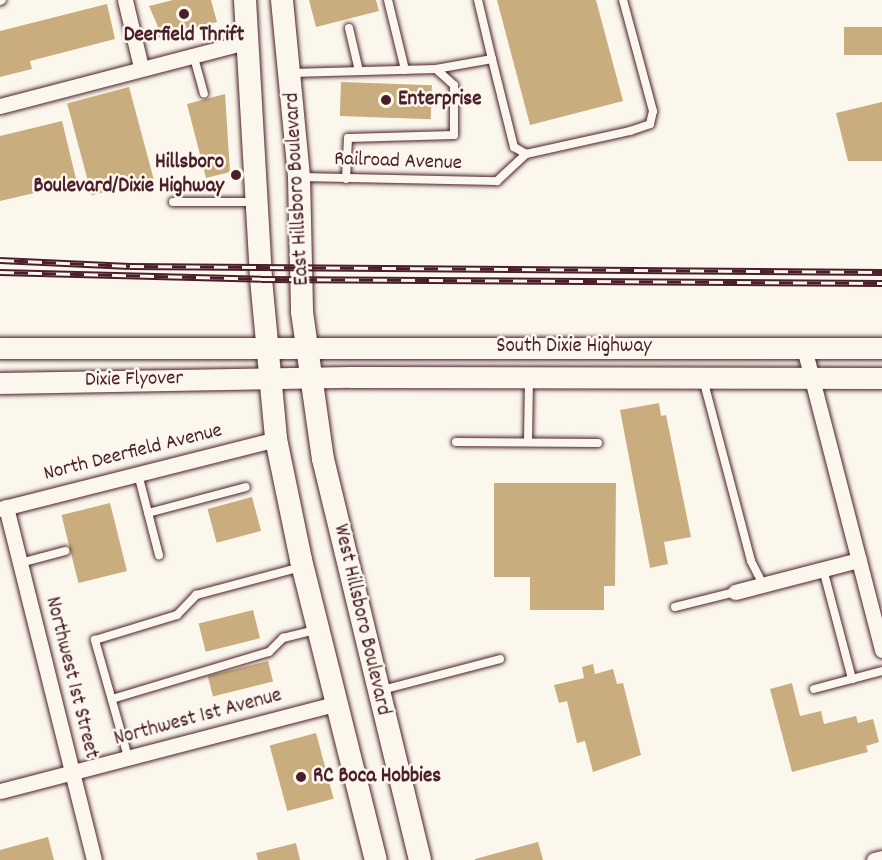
<!DOCTYPE html>
<style>
body{margin:0}
#map{position:relative;width:882px;height:860px;overflow:hidden;background:#fbf7ec;font-family:Dekko,sans-serif}
div>[style]{position:absolute}
[style*='--x']{left:calc(var(--x)*1px);top:calc(var(--y)*1px);width:calc(var(--w)*1px);rotate:calc(var(--a)*1deg)}
.building>*{inset:0;background:#c9ad7e;transform-origin:0 0}
.roads{filter:drop-shadow(0 0 2px #4a1f2b) drop-shadow(0 0 2px #4a1f2b)}
.service>*{height:8px;margin:-4px;padding:0 4px;transform-origin:4px;border-radius:4px;background:#fbf7ec}
.minor>*{height:15px;margin:-7.5px;padding:0 7.5px;transform-origin:7.5px;border-radius:7.5px;background:#fbf7ec}
.secondary>*{height:21px;margin:-10.5px;padding:0 10.5px;transform-origin:10.5px;border-radius:10.5px;background:#fbf7ec}
.primary>*{height:22px;margin:-11px;padding:0 11px;transform-origin:11px;border-radius:11px;background:#fbf7ec}
.rail>*{height:7px;margin-top:-3.5px;transform-origin:0;background:repeating-linear-gradient(90deg,#fbf7ec 0 14px,#4a1f2b 0 28px);box-sizing:border-box;border-block:2px solid #4a1f2b}
.dots>*{width:16px;height:16px;translate:-50% -50%;box-sizing:border-box;border:3px solid #fbf7ec;border-radius:50%}
span{translate:-50% -50%;white-space:nowrap;text-align:center;line-height:1.15;-webkit-text-stroke:5px #fbf7ec;paint-order:stroke}
.poi-label{font-size:21px;color:#4a1f2b;font-weight:700}
.left{translate:0 -50%;text-align:left}
.right{translate:-100% -50%;text-align:right}
.street-label{font-size:21px;color:#4a1f2b}
</style>
<div id="map">
<div class="building">
<div style="clip-path:polygon(173px 0,211px 0,217px 22px,157px 38px,159px 29px,149px 6px)"></div>
<div style="clip-path:polygon(376px 0,379px 11px,316px 27px,309px 0)"></div>
<div style="clip-path:polygon(497px 0,596px 0,623px 101px,530px 125px)"></div>
<div style="clip-path:polygon(107px 4px,115px 39px,30px 61px,32px 69px,0 77px,0 31px)"></div>
<div style="left:882px;top:27px;width:28px;height:38px;rotate:90deg"></div>
<div style="left:341px;top:82px;width:91px;height:34px;rotate:2deg"></div>
<div style="left:129px;top:87px;width:95px;height:64px;rotate:75deg"></div>
<div style="clip-path:polygon(225px 94px,230px 172px,206px 178px,187px 104px)"></div>
<div style="clip-path:polygon(882px 102px,882px 161px,848px 161px,836px 113px)"></div>
<div style="clip-path:polygon(62px 121px,77px 183px,0 201px,0 136px)"></div>
<div style="clip-path:polygon(659px 403px,661px 416px,666px 415px,691px 537px,664px 542px,668px 564px,650px 568px,620px 410px)"></div>
<div style="clip-path:polygon(494px 483px,616px 483px,615px 586px,604px 586px,604px 610px,530px 610px,530px 577px,494px 577px)"></div>
<div style="left:252px;top:497px;width:35px;height:46px;rotate:75deg"></div>
<div style="left:110px;top:503px;width:70px;height:50px;rotate:76deg"></div>
<div style="left:253px;top:610px;width:29px;height:56px;rotate:76deg"></div>
<div style="left:268px;top:661px;width:21px;height:62px;rotate:76deg"></div>
<div style="clip-path:polygon(593px 664px,595px 674px,613px 669px,617px 684px,623px 683px,641px 755px,593px 772px,585px 741px,577px 743px,567px 701px,559px 703px,554px 685px,584px 678px,582px 667px)"></div>
<div style="clip-path:polygon(792px 683px,800px 716px,821px 711px,824px 724px,856px 716px,858px 723px,873px 719px,879px 742px,866px 746px,868px 752px,792px 772px,770px 689px)"></div>
<div style="left:316px;top:733px;width:68px;height:48px;rotate:75deg"></div>
<div style="clip-path:polygon(48px 837px,54px 860px,0 860px,0 850px)"></div>
<div style="clip-path:polygon(538px 842px,543px 860px,475px 860px,475px 859px)"></div>
<div style="clip-path:polygon(296px 843px,300px 860px,258px 860px,256px 853px)"></div>
</div>
<div class="roads">
<div class="service">
<div style="--x:388;--y:0;--w:72;--a:76.3"></div>
<div style="--x:478;--y:0;--w:61;--a:76.7"></div>
<div style="--x:0;--y:1;--w:2;--a:-27"></div>
<div style="--x:349;--y:28;--w:44;--a:76.9"></div>
<div style="--x:193;--y:54;--w:41;--a:74.6"></div>
<div style="--x:436;--y:69;--w:57;--a:-10.1"></div>
<div style="--x:492;--y:59;--w:91;--a:76"></div>
<div style="--x:514;--y:147;--w:14;--a:30"></div>
<div style="--x:526;--y:154;--w:107;--a:-12.5"></div>
<div style="--x:630;--y:131;--w:21;--a:-19"></div>
<div style="--x:650;--y:124;--w:13;--a:-77"></div>
<div style="--x:653;--y:111;--w:115;--a:-105.1"></div>
<div style="--x:291;--y:73;--w:145;--a:-1.6"></div>
<div style="--x:436;--y:69;--w:24;--a:42"></div>
<div style="--x:454;--y:85;--w:50;--a:90"></div>
<div style="--x:454;--y:135;--w:106;--a:178.4"></div>
<div style="--x:348;--y:138;--w:41;--a:92.8"></div>
<div style="--x:300;--y:177;--w:197;--a:1.2"></div>
<div style="--x:497;--y:181;--w:40;--a:-43"></div>
<div style="--x:173;--y:202;--w:83;--a:0"></div>
<div style="--x:703;--y:379;--w:188;--a:75.2"></div>
<div style="--x:751;--y:561;--w:27;--a:63"></div>
<div style="--x:456;--y:442;--w:142;--a:0.4"></div>
<div style="--x:528;--y:442;--w:64;--a:-89.1"></div>
<div style="--x:138;--y:474;--w:84;--a:75.5"></div>
<div style="--x:148;--y:513;--w:101;--a:-14.9"></div>
<div style="--x:20;--y:563;--w:47;--a:-14.9"></div>
<div style="--x:823;--y:569;--w:114;--a:75.2"></div>
<div style="--x:675;--y:607;--w:62;--a:-14"></div>
<div style="--x:814;--y:689;--w:70;--a:-14.8"></div>
<div style="--x:382;--y:690;--w:122;--a:-14.7"></div>
<div style="--x:112;--y:699;--w:164;--a:-16.7"></div>
<div style="--x:269;--y:652;--w:20;--a:-45"></div>
<div style="--x:283;--y:638;--w:34;--a:-14"></div>
<div style="--x:128;--y:757;--w:122;--a:-105.8"></div>
<div style="--x:95;--y:640;--w:86;--a:-17"></div>
<div style="--x:177;--y:615;--w:28;--a:-46"></div>
<div style="--x:196;--y:595;--w:109;--a:-14.9"></div>
</div>
<div class="minor">
<div style="--x:125;--y:0;--w:69;--a:76.6"></div>
<div style="--x:0;--y:106;--w:257;--a:-14.6"></div>
<div style="--x:804;--y:348;--w:312;--a:75.5"></div>
<div style="--x:6;--y:507;--w:364;--a:76"></div>
<div style="--x:0;--y:509;--w:285;--a:-14.2"></div>
<div style="--x:735;--y:592;--w:128;--a:-14.5"></div>
<div style="--x:0;--y:791;--w:348;--a:-14.6"></div>
<div style="--x:874;--y:860;--w:8;--a:-14"></div>
</div>
<div class="secondary">
<div style="--x:0;--y:348;--w:882;--a:0"></div>
<div style="--x:0;--y:383;--w:351;--a:-1"></div>
<div style="--x:351;--y:377;--w:531;--a:0.11"></div>
</div>
<div class="primary">
<div style="--x:245;--y:0;--w:279;--a:86.7"></div>
<div style="--x:261;--y:279;--w:161;--a:84.6"></div>
<div style="--x:276;--y:439;--w:124;--a:78.3"></div>
<div style="--x:301;--y:560;--w:309;--a:76"></div>
<div style="--x:282;--y:0;--w:178;--a:84.5"></div>
<div style="--x:299;--y:177;--w:135;--a:88.7"></div>
<div style="--x:302;--y:312;--w:148;--a:81.9"></div>
<div style="--x:323;--y:459;--w:413;--a:76.4"></div>
</div>
</div>
<div class="rail">
<div style="--x:0;--y:260;--w:130;--a:2.6"></div>
<div style="--x:130;--y:266;--w:752;--a:0.46"></div>
<div style="--x:0;--y:272;--w:261;--a:1.5"></div>
<div style="--x:261;--y:279;--w:621;--a:0.37"></div>
</div>
<div class="dots">
<div style="left:184px;top:14px;background:#4a1f2b"></div>
<div style="left:386px;top:100px;background:#4a1f2b"></div>
<div style="left:236px;top:175px;background:#4a1f2b"></div>
<div style="left:301px;top:777px;background:#4a1f2b"></div>
</div>
<div class="poi-label">
<span style="left:184px;top:36px">Deerfield Thrift</span>
<span class="left" style="left:398px;top:100px">Enterprise</span>
<span class="right" style="left:224px;top:175px">Hillsboro<br>Boulevard/Dixie Highway</span>
<span class="left" style="left:313px;top:777px">RC Boca Hobbies</span>
</div>
<div class="street-label">
<span style="left:398px;top:162px;rotate:2deg">Railroad Avenue</span>
<span style="left:298px;top:189px;rotate:-93deg">East Hillsboro Boulevard</span>
<span style="left:574px;top:347px">South Dixie Highway</span>
<span style="left:134px;top:380px;rotate:-1deg">Dixie Flyover</span>
<span style="left:133px;top:453px;rotate:-14deg">North Deerfield Avenue</span>
<span style="left:361px;top:620px;rotate:77deg">West Hillsboro Boulevard</span>
<span style="left:71px;top:678px;rotate:76deg">Northwest 1st Street</span>
<span style="left:198px;top:718px;rotate:-15deg">Northwest 1st Avenue</span>
</div>
</div>
